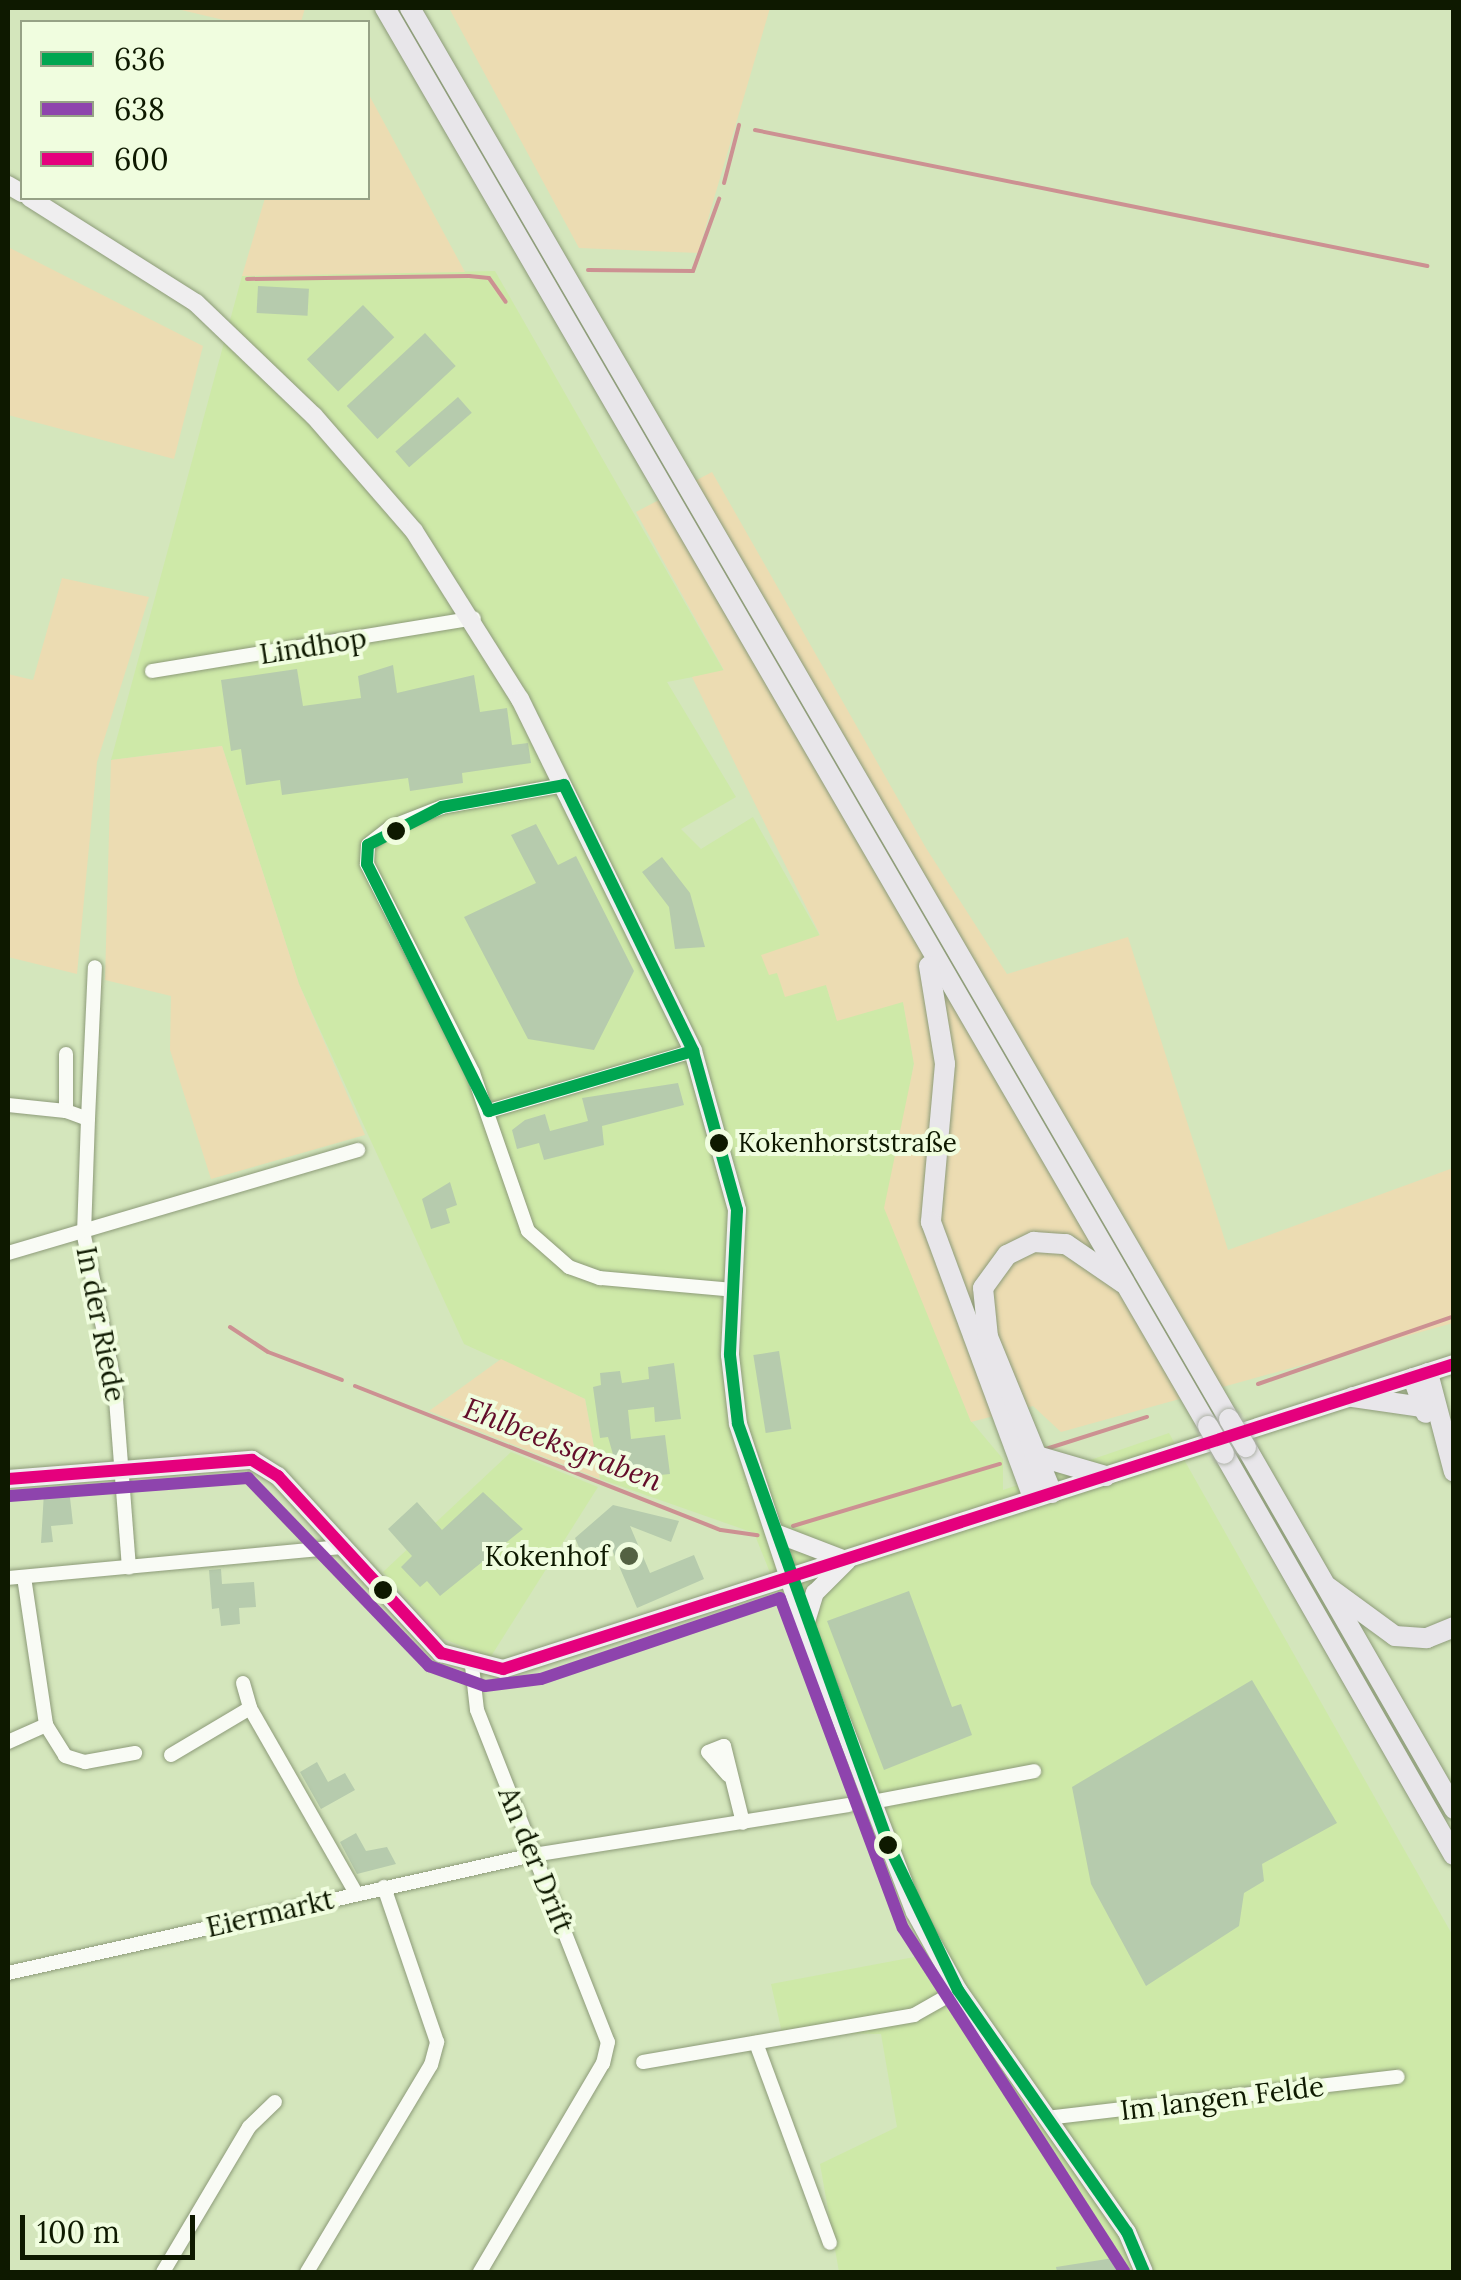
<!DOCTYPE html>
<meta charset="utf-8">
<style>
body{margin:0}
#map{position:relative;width:1461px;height:2280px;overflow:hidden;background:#d4e6bc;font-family:Lora,serif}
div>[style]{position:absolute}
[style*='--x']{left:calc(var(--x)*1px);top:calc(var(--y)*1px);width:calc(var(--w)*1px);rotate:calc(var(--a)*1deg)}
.built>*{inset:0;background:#cee9a8}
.green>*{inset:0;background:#ecdcb2}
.stream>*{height:4px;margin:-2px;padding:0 2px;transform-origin:2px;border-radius:2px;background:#cc9192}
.building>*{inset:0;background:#b6cbad;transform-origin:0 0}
.roads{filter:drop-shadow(0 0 2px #8d9b79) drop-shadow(0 0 2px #8d9b79)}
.minor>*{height:14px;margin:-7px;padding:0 7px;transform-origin:7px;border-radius:7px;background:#f9fbf5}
.major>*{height:18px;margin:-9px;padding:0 9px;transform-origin:9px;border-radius:9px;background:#efeeef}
.highway>*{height:20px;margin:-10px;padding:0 10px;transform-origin:10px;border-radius:10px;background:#e8e6ea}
.bridges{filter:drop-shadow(0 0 2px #acb0a6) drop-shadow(0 0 2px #acb0a6)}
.highway-bridge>*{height:20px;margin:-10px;padding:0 10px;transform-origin:10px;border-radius:10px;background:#e8e6ea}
.bus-1>*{height:12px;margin:-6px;padding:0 6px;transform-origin:6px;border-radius:6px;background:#00a651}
.bus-2>*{height:12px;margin:-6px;padding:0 6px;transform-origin:6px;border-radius:6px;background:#8e44ad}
.bus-3>*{height:12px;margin:-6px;padding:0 6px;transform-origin:6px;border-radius:6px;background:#e5007d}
.dots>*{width:28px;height:28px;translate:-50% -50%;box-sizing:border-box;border:5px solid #f0fddf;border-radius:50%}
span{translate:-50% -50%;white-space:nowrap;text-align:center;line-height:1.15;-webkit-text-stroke:8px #f0fddf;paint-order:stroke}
.bus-label{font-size:26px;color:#0e1900}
.left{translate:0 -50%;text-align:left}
.street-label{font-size:28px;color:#0e1900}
.poi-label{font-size:28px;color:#0e1900}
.right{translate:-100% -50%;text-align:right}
.water-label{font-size:30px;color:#630d2a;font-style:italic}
.frame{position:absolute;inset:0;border:10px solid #0e1900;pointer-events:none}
.legend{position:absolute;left:20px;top:20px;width:350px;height:180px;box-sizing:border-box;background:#f0fddf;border:2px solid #96a286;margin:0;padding:12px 18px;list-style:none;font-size:30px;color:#0e1900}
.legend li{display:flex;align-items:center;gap:20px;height:50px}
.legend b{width:50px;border:2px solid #96a286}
.scale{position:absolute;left:20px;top:2215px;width:175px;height:45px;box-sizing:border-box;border:5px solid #0e1900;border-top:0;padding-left:12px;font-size:30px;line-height:35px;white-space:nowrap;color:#0e1900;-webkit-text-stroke:8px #f0fddf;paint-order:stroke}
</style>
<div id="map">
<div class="built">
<div style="clip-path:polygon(495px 271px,724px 671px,667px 682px,736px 797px,681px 829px,701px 849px,753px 817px,820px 936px,777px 972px,826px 985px,837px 1020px,903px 1001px,914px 1063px,900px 1142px,971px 1421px,1003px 1459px,1003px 1490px,1169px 1433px,1453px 1936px,1453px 2272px,839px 2272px,820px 2164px,897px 2127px,881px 2034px,782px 2033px,771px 1984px,925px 1955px,754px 1533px,600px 1479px,585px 1399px,464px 1344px,299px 984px,222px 746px,111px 760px,242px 276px)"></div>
<div style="clip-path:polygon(511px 1452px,598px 1487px,490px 1658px,442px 1638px,383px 1572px)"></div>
</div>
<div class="green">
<div style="clip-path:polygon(173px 8px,305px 8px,301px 22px,232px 22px)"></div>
<div style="clip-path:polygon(449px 8px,770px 8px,698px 253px,579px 248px)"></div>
<div style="clip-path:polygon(368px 93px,465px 272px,242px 276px,265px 198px,368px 198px)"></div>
<div style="clip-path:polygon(8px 247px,203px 346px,174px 459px,8px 415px)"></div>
<div style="clip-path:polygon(712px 472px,926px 848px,1007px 974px,1128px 937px,1228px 1250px,1453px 1168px,1453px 1323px,1061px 1432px,1033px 1406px,971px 1422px,884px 1208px,914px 1064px,903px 1002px,837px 1021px,826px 985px,785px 997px,777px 973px,769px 975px,761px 955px,820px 935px,692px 677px,724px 670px,636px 512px)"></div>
<div style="clip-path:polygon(62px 578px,149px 597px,97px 762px,77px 974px,8px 957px,8px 674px,33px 680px)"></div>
<div style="clip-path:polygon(222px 746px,299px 984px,365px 1135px,211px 1179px,170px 1050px,171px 996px,105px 980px,111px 760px)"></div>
<div style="clip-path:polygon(501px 1359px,585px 1399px,600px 1479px,429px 1411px)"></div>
</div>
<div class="stream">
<div style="--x:755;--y:130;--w:686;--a:11.44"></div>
<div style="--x:724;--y:183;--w:60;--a:-75.5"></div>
<div style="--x:588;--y:270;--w:105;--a:0.5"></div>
<div style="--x:693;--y:271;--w:77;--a:-70.1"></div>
<div style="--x:247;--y:279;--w:222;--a:-0.8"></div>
<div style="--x:469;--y:276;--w:20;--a:6"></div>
<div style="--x:489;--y:278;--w:29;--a:55"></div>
<div style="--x:230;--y:1327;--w:45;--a:33.3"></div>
<div style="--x:268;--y:1352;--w:79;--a:20.7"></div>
<div style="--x:1258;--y:1384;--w:207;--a:-19.1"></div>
<div style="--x:355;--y:1386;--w:393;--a:21.5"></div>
<div style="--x:721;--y:1530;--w:37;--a:8"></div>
<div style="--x:1046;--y:1449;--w:106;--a:-17.6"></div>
<div style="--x:793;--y:1526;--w:216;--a:-16.7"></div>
</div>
<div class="building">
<div style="left:258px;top:286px;width:51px;height:27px;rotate:3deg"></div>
<div style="left:363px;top:305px;width:45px;height:78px;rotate:46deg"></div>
<div style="left:425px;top:333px;width:45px;height:107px;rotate:47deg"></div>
<div style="left:458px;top:397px;width:21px;height:83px;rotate:49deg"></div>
<div style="clip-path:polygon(393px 665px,397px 693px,474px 675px,480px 712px,507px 708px,512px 745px,528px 743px,531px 763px,462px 773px,463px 783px,410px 791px,408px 778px,282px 795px,280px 780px,246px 785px,241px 749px,231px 751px,221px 680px,297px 669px,303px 706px,361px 698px,358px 676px)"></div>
<div style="clip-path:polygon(536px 824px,558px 865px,576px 856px,634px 971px,594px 1050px,528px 1039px,464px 917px,536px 883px,511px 835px)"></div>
<div style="clip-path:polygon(662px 857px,690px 893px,705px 947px,675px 949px,669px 907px,642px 872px)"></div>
<div style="clip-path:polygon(678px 1083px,684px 1105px,602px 1126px,604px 1145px,544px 1160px,539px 1143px,517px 1149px,512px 1130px,525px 1120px,545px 1114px,550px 1131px,588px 1121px,582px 1098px)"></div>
<div style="clip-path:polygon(450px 1182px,457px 1205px,446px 1209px,450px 1223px,431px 1229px,422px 1199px)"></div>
<div style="left:779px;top:1351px;width:79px;height:26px;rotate:81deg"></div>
<div style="clip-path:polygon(674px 1363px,681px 1419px,655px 1422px,654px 1407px,628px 1410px,631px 1439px,665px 1435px,670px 1474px,620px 1479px,608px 1437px,600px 1438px,593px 1387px,601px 1385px,600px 1373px,620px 1371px,622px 1383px,649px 1379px,648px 1367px)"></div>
<div style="clip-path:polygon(69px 1489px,73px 1524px,51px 1526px,53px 1542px,41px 1543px,44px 1492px)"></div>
<div style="clip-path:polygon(483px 1492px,523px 1529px,440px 1596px,427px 1581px,420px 1587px,401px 1567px,412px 1556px,388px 1529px,417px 1502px,442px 1530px)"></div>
<div style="clip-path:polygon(613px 1505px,679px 1521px,671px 1542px,630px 1526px,650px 1573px,694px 1555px,704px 1579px,637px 1608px,613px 1552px,586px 1564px,575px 1538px)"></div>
<div style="clip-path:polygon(221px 1569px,222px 1584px,254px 1582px,256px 1607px,239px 1608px,240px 1624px,221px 1626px,219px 1608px,212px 1609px,209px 1570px)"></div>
<div style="clip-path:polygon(909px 1591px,952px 1707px,961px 1704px,972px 1735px,884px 1770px,827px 1621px)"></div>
<div style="clip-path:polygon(1252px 1680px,1337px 1823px,1262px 1864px,1264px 1881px,1244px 1893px,1239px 1926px,1146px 1986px,1091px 1884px,1072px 1787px)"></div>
<div style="clip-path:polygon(317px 1762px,328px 1782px,345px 1773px,355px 1790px,321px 1809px,300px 1772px)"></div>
<div style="clip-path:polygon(356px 1833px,366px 1851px,387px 1847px,396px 1864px,357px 1874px,340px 1842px)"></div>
<div style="clip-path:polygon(1120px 2257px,1122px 2272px,1057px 2272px,1056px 2267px)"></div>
</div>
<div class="roads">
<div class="minor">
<div style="--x:152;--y:671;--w:326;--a:-9.3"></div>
<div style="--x:564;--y:785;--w:124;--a:169.8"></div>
<div style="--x:442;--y:807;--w:55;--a:158.6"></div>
<div style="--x:391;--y:827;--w:29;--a:142"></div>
<div style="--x:368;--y:845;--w:19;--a:93"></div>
<div style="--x:367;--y:864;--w:234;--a:63.1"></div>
<div style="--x:473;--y:1073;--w:167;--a:70.8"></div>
<div style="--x:528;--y:1231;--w:55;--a:41.3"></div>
<div style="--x:569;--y:1267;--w:33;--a:20"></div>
<div style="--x:600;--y:1278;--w:135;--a:5.1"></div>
<div style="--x:66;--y:1054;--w:57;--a:90"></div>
<div style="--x:66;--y:1111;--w:23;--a:20"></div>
<div style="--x:88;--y:1119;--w:117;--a:92"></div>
<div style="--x:84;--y:1236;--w:153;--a:78.3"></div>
<div style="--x:115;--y:1386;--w:182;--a:85.6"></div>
<div style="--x:8;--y:1105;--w:58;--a:5.9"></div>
<div style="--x:489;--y:1111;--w:213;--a:-16.4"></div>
<div style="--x:88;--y:1119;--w:152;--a:-87.4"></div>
<div style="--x:8;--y:1253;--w:365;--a:-16.4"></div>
<div style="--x:24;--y:1577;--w:150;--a:81.5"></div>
<div style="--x:46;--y:1725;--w:36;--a:58"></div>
<div style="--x:65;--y:1756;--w:21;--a:17"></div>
<div style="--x:85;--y:1762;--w:51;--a:-10.2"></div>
<div style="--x:8;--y:1578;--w:336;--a:-5.3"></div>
<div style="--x:472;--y:1666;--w:44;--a:83.5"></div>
<div style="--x:477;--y:1710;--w:357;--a:68.5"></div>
<div style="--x:608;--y:2042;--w:22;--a:103"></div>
<div style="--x:603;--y:2063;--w:243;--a:120.5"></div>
<div style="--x:243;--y:1683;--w:26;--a:74"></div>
<div style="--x:8;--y:1742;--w:42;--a:-24.1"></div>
<div style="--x:171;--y:1755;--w:92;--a:-30.7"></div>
<div style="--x:250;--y:1708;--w:213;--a:60.2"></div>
<div style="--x:728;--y:1775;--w:30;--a:-131"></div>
<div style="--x:708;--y:1752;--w:17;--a:-21"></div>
<div style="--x:724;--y:1746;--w:79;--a:76.1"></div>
<div style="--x:872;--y:1802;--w:165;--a:-10.8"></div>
<div style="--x:8;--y:1973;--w:538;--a:-12.67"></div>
<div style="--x:533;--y:1855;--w:319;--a:-9"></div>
<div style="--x:756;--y:2043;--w:213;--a:69.7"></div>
<div style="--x:643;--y:2062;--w:275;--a:-9.8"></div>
<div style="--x:914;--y:2015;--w:51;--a:-29.6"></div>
<div style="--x:1047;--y:2118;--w:353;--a:-6.7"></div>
<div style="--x:163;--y:2272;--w:169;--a:-59.3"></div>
<div style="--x:249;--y:2127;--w:36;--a:-44"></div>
<div style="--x:307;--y:2272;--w:241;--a:-59.1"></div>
<div style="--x:431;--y:2065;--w:24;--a:-75"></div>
<div style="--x:437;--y:2042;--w:164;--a:-108.9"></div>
</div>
<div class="major">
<div style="--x:8;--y:185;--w:16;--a:30"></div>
<div style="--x:30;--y:198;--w:196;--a:32.3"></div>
<div style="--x:196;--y:303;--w:163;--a:43.8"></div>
<div style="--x:314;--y:416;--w:152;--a:49"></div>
<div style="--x:414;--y:531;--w:199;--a:57.8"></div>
<div style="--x:520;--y:699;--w:392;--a:63.8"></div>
<div style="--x:693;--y:1051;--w:165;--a:74.5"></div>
<div style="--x:737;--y:1210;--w:145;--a:92.8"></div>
<div style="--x:730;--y:1355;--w:69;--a:83.4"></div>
<div style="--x:738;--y:1424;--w:213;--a:71.7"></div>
<div style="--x:805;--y:1626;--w:306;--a:69"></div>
<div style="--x:915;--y:1912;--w:89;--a:61.1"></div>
<div style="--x:958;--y:1990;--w:295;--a:55.1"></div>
<div style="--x:1127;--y:2232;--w:43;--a:67"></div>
<div style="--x:8;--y:1479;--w:245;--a:-4.5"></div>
<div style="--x:252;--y:1460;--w:31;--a:32"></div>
<div style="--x:278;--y:1476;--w:241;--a:47.4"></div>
<div style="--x:441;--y:1653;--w:64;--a:14.5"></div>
<div style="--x:503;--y:1669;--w:999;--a:-17.78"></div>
<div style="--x:775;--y:1533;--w:73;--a:20.9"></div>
<div style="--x:805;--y:1625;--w:34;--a:-73"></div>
<div style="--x:815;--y:1593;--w:45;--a:-45"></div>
</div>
<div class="highway">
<div style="--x:385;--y:8;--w:1640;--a:59.87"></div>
<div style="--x:410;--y:8;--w:1631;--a:59.87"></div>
<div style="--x:929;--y:966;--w:99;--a:80.7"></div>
<div style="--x:945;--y:1064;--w:159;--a:95.1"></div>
<div style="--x:931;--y:1222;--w:294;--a:69.7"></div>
<div style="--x:1428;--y:1373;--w:102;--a:75.3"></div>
<div style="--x:1413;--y:1378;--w:37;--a:70"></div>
<div style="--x:1353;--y:1397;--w:70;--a:8.2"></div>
<div style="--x:1246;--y:1447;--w:418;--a:60.1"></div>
<div style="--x:1224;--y:1454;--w:462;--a:60.2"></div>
<div style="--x:1034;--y:1455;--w:75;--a:16.3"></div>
<div style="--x:1052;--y:1493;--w:169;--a:-112.3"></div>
<div style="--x:988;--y:1337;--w:49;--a:-95.8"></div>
<div style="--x:983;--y:1288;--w:41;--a:-54"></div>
<div style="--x:1007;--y:1255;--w:30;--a:-26"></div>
<div style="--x:1034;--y:1242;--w:32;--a:4"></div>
<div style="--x:1066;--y:1244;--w:69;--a:34.4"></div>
<div style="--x:1328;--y:1587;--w:83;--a:36.2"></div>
<div style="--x:1395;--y:1636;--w:32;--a:4"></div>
<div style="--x:1427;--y:1638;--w:29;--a:-22"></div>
</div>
</div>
<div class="bridges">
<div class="highway-bridge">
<div style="--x:1229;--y:1419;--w:33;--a:59"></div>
<div style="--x:1208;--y:1426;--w:32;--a:60"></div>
</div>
</div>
<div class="bus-1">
<div style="--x:564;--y:785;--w:296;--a:64.1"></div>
<div style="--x:693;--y:1051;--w:213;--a:163.6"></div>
<div style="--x:489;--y:1111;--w:275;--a:-116.3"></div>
<div style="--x:367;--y:864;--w:19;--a:-87"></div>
<div style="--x:368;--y:845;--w:83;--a:-27.2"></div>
<div style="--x:442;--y:807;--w:124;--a:-10.2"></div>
<div style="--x:693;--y:1051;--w:165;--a:74.5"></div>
<div style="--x:737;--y:1210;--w:145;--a:92.8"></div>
<div style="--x:730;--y:1355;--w:69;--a:83.4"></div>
<div style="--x:738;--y:1424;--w:446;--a:70.3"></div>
<div style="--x:888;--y:1844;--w:162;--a:64.4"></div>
<div style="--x:958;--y:1990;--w:295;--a:55.1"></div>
<div style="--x:1127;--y:2232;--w:43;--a:67"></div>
</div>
<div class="bus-2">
<div style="--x:9;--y:1496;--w:240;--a:-4.3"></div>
<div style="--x:248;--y:1478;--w:261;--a:46.1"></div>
<div style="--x:429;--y:1666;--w:59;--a:19.7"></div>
<div style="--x:485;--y:1686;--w:56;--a:-7.1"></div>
<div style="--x:541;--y:1679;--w:252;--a:-18.7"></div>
<div style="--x:780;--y:1598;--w:352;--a:69.6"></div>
<div style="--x:903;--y:1928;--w:409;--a:57.2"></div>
</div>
<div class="bus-3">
<div style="--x:8;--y:1479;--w:245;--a:-4.5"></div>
<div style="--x:252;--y:1460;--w:31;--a:32"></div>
<div style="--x:278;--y:1476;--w:241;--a:47.4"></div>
<div style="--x:441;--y:1653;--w:64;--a:14.5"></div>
<div style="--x:503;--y:1669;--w:999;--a:-17.78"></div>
</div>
<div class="dots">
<div style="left:396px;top:831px;background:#0e1900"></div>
<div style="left:719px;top:1143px;background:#0e1900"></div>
<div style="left:629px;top:1556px;background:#536142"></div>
<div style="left:383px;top:1590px;background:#0e1900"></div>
<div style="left:888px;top:1845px;background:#0e1900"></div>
</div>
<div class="bus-label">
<span class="left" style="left:738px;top:1143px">Kokenhorststraße</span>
</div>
<div class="street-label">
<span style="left:313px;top:646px;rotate:-9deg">Lindhop</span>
<span style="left:101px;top:1324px;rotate:79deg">In der Riede</span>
<span style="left:536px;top:1860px;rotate:68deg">An der Drift</span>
<span style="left:270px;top:1913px;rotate:-13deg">Eiermarkt</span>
<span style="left:1222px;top:2098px;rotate:-7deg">Im langen Felde</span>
</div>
<div class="poi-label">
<span class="right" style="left:609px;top:1556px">Kokenhof</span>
</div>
<div class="water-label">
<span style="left:563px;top:1444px;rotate:21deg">Ehlbeeksgraben</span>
</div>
<div class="frame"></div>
<ul class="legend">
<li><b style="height:12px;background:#00a651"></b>636</li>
<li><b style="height:12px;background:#8e44ad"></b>638</li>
<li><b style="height:12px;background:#e5007d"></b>600</li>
</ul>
<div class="scale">100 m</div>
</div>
